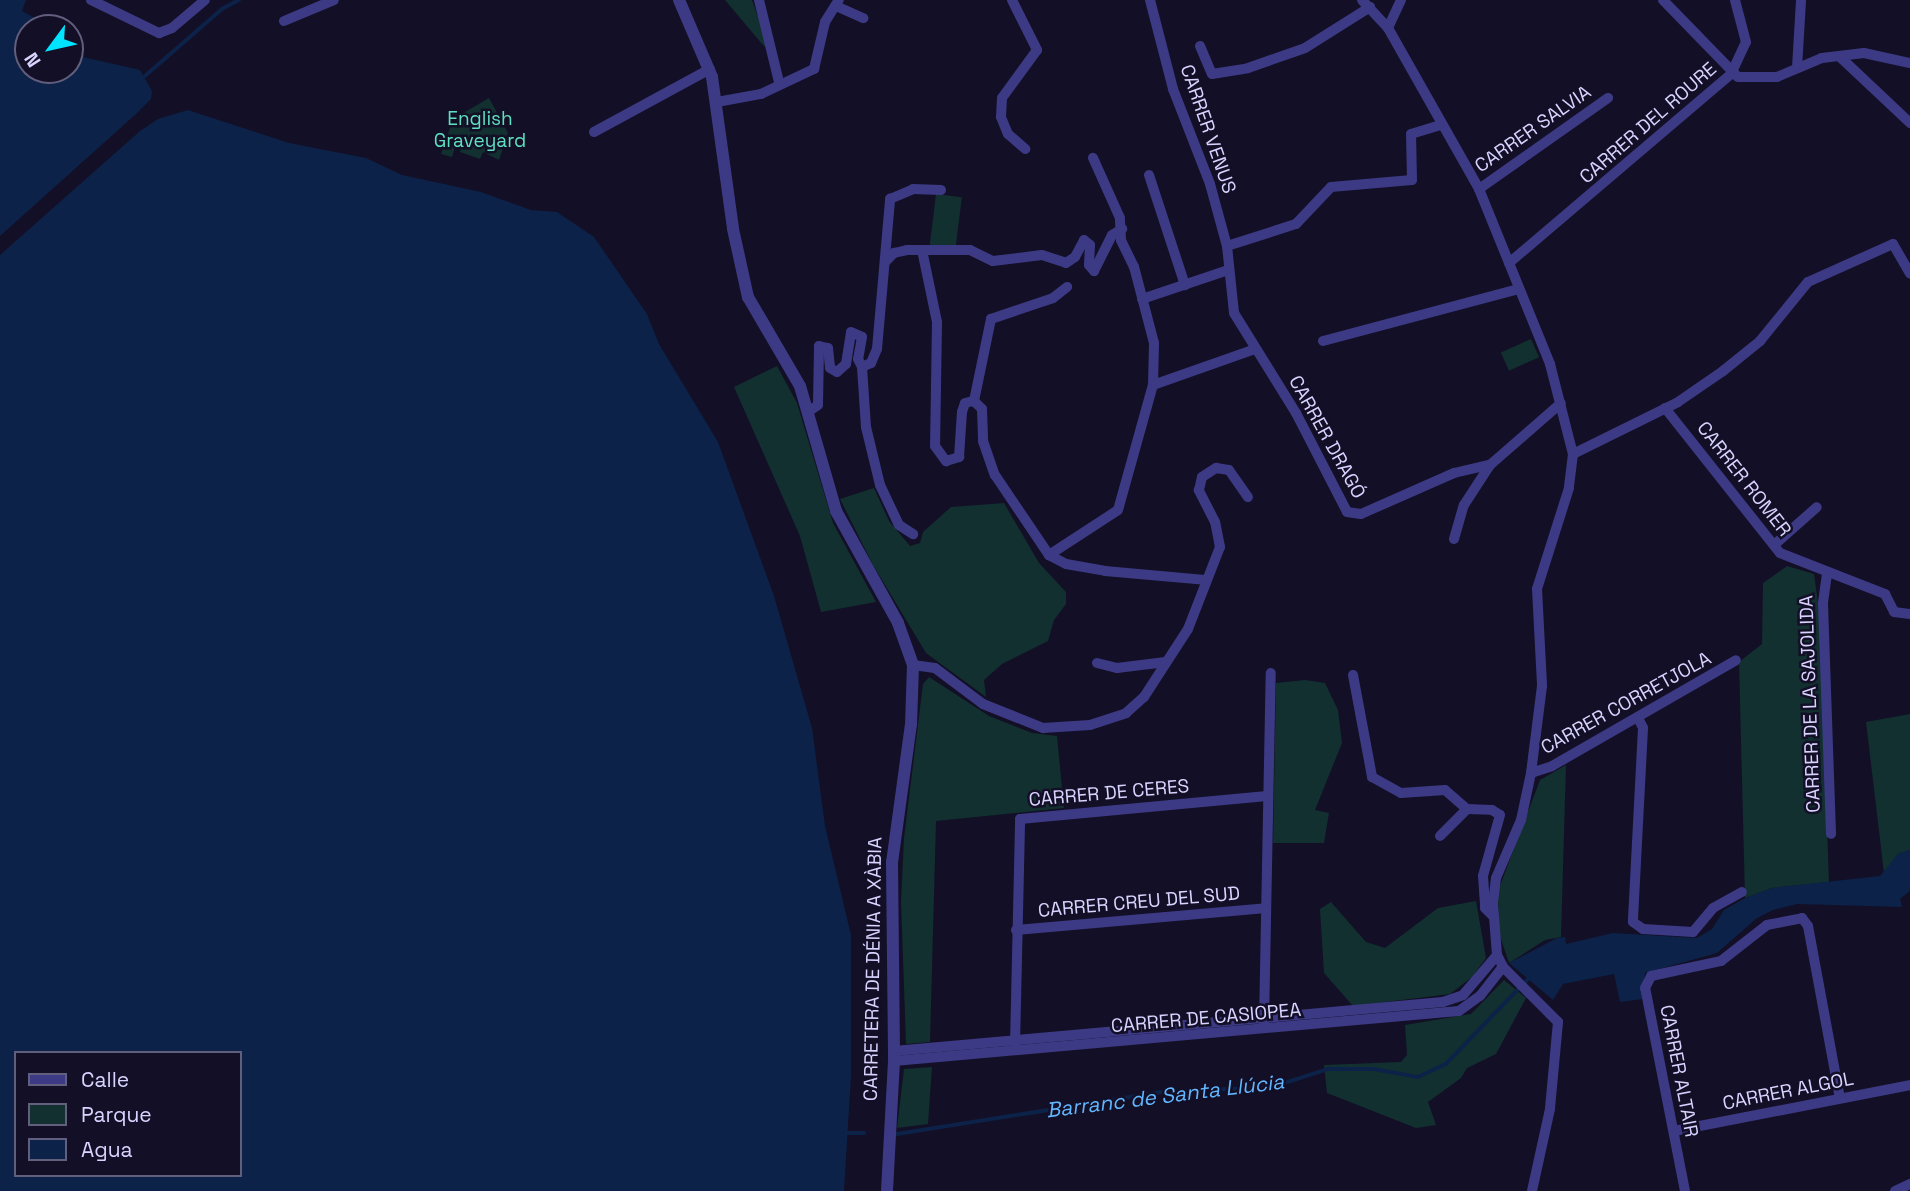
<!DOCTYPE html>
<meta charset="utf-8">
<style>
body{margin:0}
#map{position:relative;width:1910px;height:1191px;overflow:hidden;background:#130f26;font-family:"Space Grotesk",sans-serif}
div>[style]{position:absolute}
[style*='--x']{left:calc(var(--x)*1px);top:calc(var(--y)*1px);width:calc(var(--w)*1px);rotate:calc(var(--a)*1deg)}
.green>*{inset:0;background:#12302f;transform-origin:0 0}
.water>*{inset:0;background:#0c2248}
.stream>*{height:3.5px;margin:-1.75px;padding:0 1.75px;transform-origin:1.75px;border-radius:1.75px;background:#0c2248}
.minor>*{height:10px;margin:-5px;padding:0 5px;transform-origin:5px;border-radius:5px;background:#3d3a85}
.tertiary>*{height:12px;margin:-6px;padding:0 6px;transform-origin:6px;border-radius:6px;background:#3d3a85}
span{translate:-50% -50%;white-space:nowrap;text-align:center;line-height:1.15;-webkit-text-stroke:5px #130f26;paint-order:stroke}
.park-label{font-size:19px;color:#5fe0c0}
.street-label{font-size:19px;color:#d9d4ff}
.water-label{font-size:21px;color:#62b6ff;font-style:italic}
.legend{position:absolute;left:14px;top:1051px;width:228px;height:126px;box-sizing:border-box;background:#130f26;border:2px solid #625e7d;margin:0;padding:9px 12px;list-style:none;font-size:21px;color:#d9d4ff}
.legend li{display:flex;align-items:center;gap:14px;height:35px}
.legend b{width:35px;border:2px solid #625e7d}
.north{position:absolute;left:14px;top:14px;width:70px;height:70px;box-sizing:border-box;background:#130f26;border:2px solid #625e7d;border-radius:50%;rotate:237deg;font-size:19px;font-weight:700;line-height:28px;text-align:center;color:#d9d4ff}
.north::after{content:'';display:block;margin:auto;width:24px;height:32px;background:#00e5ff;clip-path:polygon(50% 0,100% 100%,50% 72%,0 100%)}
</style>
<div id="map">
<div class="green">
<div style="clip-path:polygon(725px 0,752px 0,770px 51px,762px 44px)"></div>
<div style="clip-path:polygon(489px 98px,508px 133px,499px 160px,483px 152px,480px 159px,460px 152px,461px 146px,456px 144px,452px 157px,441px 154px,453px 119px)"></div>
<div style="left:936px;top:194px;width:26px;height:51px;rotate:7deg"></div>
<div style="left:1531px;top:339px;width:20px;height:33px;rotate:66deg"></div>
<div style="clip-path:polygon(777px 366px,797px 403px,833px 523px,876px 602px,821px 612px,800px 536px,734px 387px)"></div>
<div style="clip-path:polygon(874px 488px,889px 521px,910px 546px,920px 543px,923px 532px,951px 507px,1004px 503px,1039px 563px,1066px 592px,1066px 604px,1054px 620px,1048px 641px,1002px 664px,984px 680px,986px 697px,926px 653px,873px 565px,840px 499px)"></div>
<div style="clip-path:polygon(1787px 566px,1814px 574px,1819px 610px,1829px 882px,1772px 888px,1745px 898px,1739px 662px,1762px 644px,1763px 583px)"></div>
<div style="clip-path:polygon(929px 677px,989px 716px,1032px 733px,1057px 736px,1064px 808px,936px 821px,930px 1042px,906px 1044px,901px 902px,904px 838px,923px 684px)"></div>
<div style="clip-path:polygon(1305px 680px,1325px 683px,1338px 710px,1342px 743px,1315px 810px,1329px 813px,1324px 843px,1273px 843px,1276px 683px)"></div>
<div style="clip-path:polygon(1910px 714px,1910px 850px,1898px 854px,1884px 873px,1866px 722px)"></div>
<div style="clip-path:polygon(1566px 765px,1561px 937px,1545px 940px,1509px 963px,1499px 933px,1498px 891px,1540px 780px)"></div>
<div style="clip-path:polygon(1476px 901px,1486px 958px,1472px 977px,1450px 994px,1353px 1006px,1324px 973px,1320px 909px,1331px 902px,1366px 942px,1385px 948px,1438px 908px)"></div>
<div style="clip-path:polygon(1504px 980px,1526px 998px,1496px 1054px,1467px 1068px,1461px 1078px,1428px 1102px,1436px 1125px,1416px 1128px,1327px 1093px,1324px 1065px,1401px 1062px,1407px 1055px,1405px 1025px,1471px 1014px)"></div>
<div style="clip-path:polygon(932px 1067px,928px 1124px,897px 1128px,904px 1069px)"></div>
</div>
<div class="water">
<div style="clip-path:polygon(0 0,26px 0,22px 11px,54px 28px,28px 28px,28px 70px,70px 70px,70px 43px,83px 57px,140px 70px,152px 91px,151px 99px,136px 114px,0 236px)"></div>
<div style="clip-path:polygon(evenodd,188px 110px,289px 143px,366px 158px,402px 175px,481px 192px,531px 210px,557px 212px,594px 237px,647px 314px,659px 344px,718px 442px,774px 596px,812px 728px,825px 826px,851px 935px,851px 1076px,844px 1191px,0 1191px,0 255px,140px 131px,158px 119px,188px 110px,16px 1053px,240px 1053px,240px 1175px,16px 1175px,16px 1053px)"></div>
<div style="clip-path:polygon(1910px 850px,1910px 891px,1900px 899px,1902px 907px,1797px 904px,1773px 910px,1757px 918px,1717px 953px,1645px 973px,1643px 999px,1620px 1002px,1614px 974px,1563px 984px,1553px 1000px,1509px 963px,1557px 938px,1565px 937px,1566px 944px,1613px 933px,1697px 938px,1712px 929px,1724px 910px,1745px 898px,1772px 888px,1880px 876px,1898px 854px)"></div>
</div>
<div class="stream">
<div style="--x:145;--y:76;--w:102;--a:-41"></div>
<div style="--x:222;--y:9;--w:19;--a:-28"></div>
<div style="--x:845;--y:1133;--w:19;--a:0"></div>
<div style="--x:897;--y:1134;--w:269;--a:-9"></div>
<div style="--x:1163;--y:1092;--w:109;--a:-2.6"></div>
<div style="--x:1272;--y:1087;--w:59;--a:-17.8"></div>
<div style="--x:1328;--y:1069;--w:46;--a:0"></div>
<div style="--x:1374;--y:1069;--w:45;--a:10.3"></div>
<div style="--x:1418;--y:1077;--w:31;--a:-25"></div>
<div style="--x:1446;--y:1064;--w:122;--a:-46"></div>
</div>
<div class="minor">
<div style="--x:91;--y:0;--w:76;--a:25.9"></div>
<div style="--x:159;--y:33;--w:14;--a:-21"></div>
<div style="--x:172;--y:28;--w:43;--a:-40.3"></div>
<div style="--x:759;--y:0;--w:84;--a:76.3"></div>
<div style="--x:1012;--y:0;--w:56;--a:63.4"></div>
<div style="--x:1037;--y:50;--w:59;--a:126.1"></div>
<div style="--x:1002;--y:98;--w:19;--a:93"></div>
<div style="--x:1001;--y:117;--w:18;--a:68"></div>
<div style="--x:1008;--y:134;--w:23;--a:41"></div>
<div style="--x:1150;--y:0;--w:92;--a:75.5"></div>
<div style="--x:1173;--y:89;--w:102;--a:68.7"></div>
<div style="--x:1210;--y:184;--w:64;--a:74.7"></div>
<div style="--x:1227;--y:246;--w:67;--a:84"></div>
<div style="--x:1234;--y:313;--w:118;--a:58.2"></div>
<div style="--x:1296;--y:413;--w:111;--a:62.7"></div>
<div style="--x:1347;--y:512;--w:14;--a:8"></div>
<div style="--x:1361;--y:514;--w:102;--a:-23.8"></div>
<div style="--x:1454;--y:473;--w:37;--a:-13"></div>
<div style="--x:1490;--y:465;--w:94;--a:-41.1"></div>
<div style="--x:1362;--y:0;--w:38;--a:47"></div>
<div style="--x:1401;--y:0;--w:31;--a:115"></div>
<div style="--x:1388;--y:28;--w:185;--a:60.5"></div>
<div style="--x:1479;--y:189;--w:189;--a:67.9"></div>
<div style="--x:1550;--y:364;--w:93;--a:75.7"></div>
<div style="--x:1573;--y:454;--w:34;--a:97"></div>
<div style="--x:1569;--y:488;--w:106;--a:107.6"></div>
<div style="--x:1537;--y:589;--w:97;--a:87"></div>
<div style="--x:1542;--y:686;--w:88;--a:97.2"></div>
<div style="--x:1531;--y:773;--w:48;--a:102"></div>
<div style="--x:1521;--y:820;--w:63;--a:113.3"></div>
<div style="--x:1496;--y:878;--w:26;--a:97"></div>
<div style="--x:1493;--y:904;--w:51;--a:85.5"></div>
<div style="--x:1497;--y:955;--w:13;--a:63"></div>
<div style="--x:1503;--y:967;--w:78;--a:45"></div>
<div style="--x:1558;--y:1022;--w:87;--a:95.3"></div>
<div style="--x:1550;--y:1109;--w:84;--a:102.4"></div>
<div style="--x:1663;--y:0;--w:107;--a:45.8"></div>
<div style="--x:1738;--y:77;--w:39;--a:0"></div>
<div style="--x:1777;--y:77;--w:49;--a:-22.9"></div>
<div style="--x:1822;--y:58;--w:42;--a:-6.8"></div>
<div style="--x:1864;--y:53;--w:47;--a:12.3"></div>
<div style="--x:836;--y:6;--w:30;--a:24"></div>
<div style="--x:284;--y:21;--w:54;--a:-22.8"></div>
<div style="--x:1200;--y:46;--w:30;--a:67"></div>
<div style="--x:1212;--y:74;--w:36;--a:-9"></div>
<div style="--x:1248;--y:68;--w:60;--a:-19.3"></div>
<div style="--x:1305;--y:48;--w:77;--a:-32.2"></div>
<div style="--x:1839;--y:56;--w:98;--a:43.3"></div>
<div style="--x:1797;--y:68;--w:68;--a:-86.6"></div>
<div style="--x:717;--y:102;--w:45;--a:-10.3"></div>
<div style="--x:761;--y:94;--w:59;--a:-25.3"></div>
<div style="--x:814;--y:69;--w:48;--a:-76.8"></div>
<div style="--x:825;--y:22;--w:26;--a:-58"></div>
<div style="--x:594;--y:132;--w:132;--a:-28.5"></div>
<div style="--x:1149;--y:175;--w:116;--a:71.9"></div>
<div style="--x:1479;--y:189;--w:158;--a:-35.2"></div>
<div style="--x:1227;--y:246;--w:72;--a:-17.7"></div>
<div style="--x:1296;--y:224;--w:51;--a:-46.6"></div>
<div style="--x:1331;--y:187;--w:81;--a:-4.9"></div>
<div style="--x:1412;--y:180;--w:46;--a:-91.2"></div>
<div style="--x:1411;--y:134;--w:30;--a:-17"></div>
<div style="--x:922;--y:250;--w:74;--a:78.2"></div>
<div style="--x:937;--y:322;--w:124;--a:90.9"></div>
<div style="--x:935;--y:446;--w:19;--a:54"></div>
<div style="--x:946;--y:461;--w:14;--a:-17"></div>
<div style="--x:959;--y:457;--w:45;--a:-86.2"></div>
<div style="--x:962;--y:412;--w:9;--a:-72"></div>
<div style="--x:965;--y:403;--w:9;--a:-13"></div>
<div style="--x:974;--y:401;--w:84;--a:-78.3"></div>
<div style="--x:991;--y:319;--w:65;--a:-18.7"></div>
<div style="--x:1053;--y:298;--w:18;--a:-38"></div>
<div style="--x:885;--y:262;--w:13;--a:-45"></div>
<div style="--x:894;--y:253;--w:13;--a:-13"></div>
<div style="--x:907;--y:250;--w:63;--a:0"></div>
<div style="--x:970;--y:250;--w:25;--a:26"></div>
<div style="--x:993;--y:261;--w:49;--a:-7"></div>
<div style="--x:1042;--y:255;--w:25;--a:18"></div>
<div style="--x:1066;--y:263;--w:11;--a:-34"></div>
<div style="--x:1075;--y:257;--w:19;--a:-62"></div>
<div style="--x:1084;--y:240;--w:8;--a:40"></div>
<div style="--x:1090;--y:245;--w:20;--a:93"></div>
<div style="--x:1089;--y:265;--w:8;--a:50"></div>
<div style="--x:1094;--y:271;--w:40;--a:-63.4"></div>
<div style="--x:1112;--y:235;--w:12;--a:-31"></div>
<div style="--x:1509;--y:263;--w:292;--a:-40.4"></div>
<div style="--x:1731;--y:74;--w:35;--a:-65"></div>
<div style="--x:1746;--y:42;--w:43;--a:-104.7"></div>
<div style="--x:1142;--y:299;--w:91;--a:-18.6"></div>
<div style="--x:1323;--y:341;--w:202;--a:-14.9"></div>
<div style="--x:862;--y:367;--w:60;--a:86.2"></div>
<div style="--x:866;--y:427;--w:60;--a:76.4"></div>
<div style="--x:880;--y:485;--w:44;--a:64.6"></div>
<div style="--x:899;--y:525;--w:17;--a:33"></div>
<div style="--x:1153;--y:385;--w:108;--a:-19.4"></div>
<div style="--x:974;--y:401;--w:11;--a:45"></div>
<div style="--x:982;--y:409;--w:32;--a:88"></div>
<div style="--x:983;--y:441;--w:36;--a:71"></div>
<div style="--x:995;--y:475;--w:97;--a:56"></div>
<div style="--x:1049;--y:555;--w:19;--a:28"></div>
<div style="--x:1066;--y:564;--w:40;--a:10"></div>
<div style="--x:1105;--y:571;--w:100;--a:5.1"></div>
<div style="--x:1665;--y:408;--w:185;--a:51.6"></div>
<div style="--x:1780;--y:553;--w:113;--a:21.3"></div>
<div style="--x:1885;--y:594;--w:20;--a:63"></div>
<div style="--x:1894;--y:612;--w:16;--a:7"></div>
<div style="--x:808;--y:412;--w:12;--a:-35"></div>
<div style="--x:818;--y:405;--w:59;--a:-89"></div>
<div style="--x:819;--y:346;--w:9;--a:13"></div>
<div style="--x:828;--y:348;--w:20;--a:84"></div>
<div style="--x:830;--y:368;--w:8;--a:30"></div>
<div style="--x:837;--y:372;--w:12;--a:-42"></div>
<div style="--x:846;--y:364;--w:32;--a:-81"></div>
<div style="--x:851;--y:332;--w:12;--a:24"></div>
<div style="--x:862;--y:337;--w:22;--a:100"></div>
<div style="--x:858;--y:359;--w:9;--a:63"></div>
<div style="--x:862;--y:367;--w:10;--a:-24"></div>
<div style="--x:871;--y:363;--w:15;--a:-67"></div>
<div style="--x:877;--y:349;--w:151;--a:-85"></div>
<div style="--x:890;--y:199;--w:25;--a:-23"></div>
<div style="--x:913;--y:189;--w:28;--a:2"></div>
<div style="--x:1573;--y:454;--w:117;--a:-26.3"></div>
<div style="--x:1678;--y:402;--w:55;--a:-34.6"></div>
<div style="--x:1723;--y:371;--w:48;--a:-39"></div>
<div style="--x:1760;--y:341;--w:76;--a:-50.9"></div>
<div style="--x:1808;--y:282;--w:93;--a:-24.1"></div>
<div style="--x:1893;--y:244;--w:34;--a:60"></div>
<div style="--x:1454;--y:539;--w:35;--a:-74"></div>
<div style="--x:1464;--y:505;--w:48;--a:-57"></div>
<div style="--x:1774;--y:545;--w:57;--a:-41.5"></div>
<div style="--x:1049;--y:555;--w:82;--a:-33.1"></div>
<div style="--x:1118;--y:510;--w:130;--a:-74.4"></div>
<div style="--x:1153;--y:385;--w:42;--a:-88.6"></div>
<div style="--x:1154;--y:343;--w:79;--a:-104.7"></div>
<div style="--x:1134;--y:267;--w:30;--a:-116"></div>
<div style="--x:1121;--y:240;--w:22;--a:-93"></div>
<div style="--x:1120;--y:218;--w:66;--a:-114.2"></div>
<div style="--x:1827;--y:574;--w:30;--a:98"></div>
<div style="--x:1823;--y:604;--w:230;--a:88"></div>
<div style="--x:1097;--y:663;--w:21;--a:14"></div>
<div style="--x:1117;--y:668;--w:49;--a:-7"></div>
<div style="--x:913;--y:665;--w:22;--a:8"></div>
<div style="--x:935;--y:668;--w:60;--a:36.9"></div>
<div style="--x:983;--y:704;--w:65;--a:21.8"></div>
<div style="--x:1043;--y:728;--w:47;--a:-3.7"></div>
<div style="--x:1090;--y:725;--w:38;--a:-18"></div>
<div style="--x:1126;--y:713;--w:24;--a:-42"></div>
<div style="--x:1144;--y:697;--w:81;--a:-57.1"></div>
<div style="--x:1188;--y:629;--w:88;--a:-68.7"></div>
<div style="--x:1220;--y:547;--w:25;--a:-101"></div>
<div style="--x:1215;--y:522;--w:36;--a:-117"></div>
<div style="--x:1199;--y:490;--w:13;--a:-77"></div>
<div style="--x:1202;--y:477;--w:17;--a:-33"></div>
<div style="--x:1216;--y:468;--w:13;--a:9"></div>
<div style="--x:1229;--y:470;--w:33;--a:55"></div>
<div style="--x:1353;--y:675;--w:104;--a:79.4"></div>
<div style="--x:1372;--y:777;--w:33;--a:29"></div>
<div style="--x:1401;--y:793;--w:44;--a:-3.9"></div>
<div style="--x:1445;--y:790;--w:29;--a:41"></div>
<div style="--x:1638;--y:718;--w:11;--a:63"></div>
<div style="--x:1643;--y:728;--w:194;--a:93"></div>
<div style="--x:1633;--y:922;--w:12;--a:35"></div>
<div style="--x:1643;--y:929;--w:50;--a:3.4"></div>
<div style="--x:1693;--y:932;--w:31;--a:-50"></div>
<div style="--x:1713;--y:908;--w:33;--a:-29"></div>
<div style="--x:1531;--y:773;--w:22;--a:-18"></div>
<div style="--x:1552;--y:766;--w:212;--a:-29.9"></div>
<div style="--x:1440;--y:836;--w:38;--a:-45"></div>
<div style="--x:1467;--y:809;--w:25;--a:2"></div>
<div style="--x:1492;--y:810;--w:9;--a:32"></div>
<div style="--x:1500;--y:815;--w:63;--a:105.6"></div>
<div style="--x:1483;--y:876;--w:32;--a:86"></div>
<div style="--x:1485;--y:908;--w:11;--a:45"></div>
<div style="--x:1016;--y:930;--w:251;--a:-5"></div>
<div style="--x:1264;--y:1023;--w:350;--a:-88.9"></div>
<div style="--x:1015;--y:1045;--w:226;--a:-88.7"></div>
<div style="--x:1020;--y:819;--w:248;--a:-5.3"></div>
<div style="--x:894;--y:1051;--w:551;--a:-5.1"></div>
<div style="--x:1443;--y:1002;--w:21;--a:-19"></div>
<div style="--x:1463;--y:995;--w:52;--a:-49.6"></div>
<div style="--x:894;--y:1061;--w:567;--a:-5.06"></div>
<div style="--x:1459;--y:1011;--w:26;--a:-36"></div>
<div style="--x:1480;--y:996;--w:37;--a:-52"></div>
<div style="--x:1674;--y:1131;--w:240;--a:-11"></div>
<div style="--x:1685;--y:1191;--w:207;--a:-101.1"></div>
<div style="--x:1645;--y:988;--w:13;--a:-63"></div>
<div style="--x:1651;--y:976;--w:72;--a:-12.1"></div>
<div style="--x:1721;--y:961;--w:58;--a:-38"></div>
<div style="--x:1767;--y:925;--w:36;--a:-11"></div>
<div style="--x:1802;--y:918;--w:10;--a:53"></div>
<div style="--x:1808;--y:926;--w:175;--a:79.5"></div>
<div style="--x:1895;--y:1191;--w:17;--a:-25"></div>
</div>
<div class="tertiary">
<div style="--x:679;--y:0;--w:84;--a:66.8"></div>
<div style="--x:712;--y:77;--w:153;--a:82.1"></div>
<div style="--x:733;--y:229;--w:70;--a:77.6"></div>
<div style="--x:748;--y:297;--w:103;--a:59.7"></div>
<div style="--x:800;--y:386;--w:130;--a:73.9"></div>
<div style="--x:836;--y:511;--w:128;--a:61"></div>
<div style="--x:898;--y:623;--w:45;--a:70.3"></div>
<div style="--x:913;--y:665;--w:59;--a:91.9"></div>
<div style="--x:911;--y:724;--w:139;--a:97.8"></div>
<div style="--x:892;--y:862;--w:199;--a:89.4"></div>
<div style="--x:894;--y:1061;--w:130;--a:93.1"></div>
</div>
<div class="park-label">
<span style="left:480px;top:130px">English<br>Graveyard</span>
</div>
<div class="street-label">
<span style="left:1648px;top:123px;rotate:-41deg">CARRER DEL ROURE</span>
<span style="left:1208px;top:129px;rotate:71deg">CARRER VENUS</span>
<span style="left:1533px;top:129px;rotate:-35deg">CARRER SALVIA</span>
<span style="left:1327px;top:437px;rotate:61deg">CARRER DRAGÓ</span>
<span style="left:1744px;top:479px;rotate:52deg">CARRER ROMER</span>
<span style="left:1626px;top:703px;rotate:-29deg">CARRER CORRETJOLA</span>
<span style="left:1810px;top:704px;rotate:-92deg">CARRER DE LA SAJOLIDA</span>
<span style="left:1109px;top:793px;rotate:-5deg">CARRER DE CERES</span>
<span style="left:1139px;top:902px;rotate:-5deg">CARRER CREU DEL SUD</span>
<span style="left:873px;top:969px;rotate:-89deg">CARRETERA DE DÉNIA A XÀBIA</span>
<span style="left:1206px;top:1018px;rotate:-5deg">CARRER DE CASIOPEA</span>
<span style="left:1679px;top:1071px;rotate:79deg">CARRER ALTAIR</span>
<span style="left:1788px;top:1091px;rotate:-11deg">CARRER ALGOL</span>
</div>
<div class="water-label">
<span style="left:1165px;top:1096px;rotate:-7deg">Barranc de Santa Llúcia</span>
</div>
<ul class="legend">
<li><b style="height:9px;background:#3d3a85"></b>Calle</li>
<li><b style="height:19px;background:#12302f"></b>Parque</li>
<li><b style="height:19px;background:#0c2248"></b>Agua</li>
</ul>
<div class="north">N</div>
</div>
